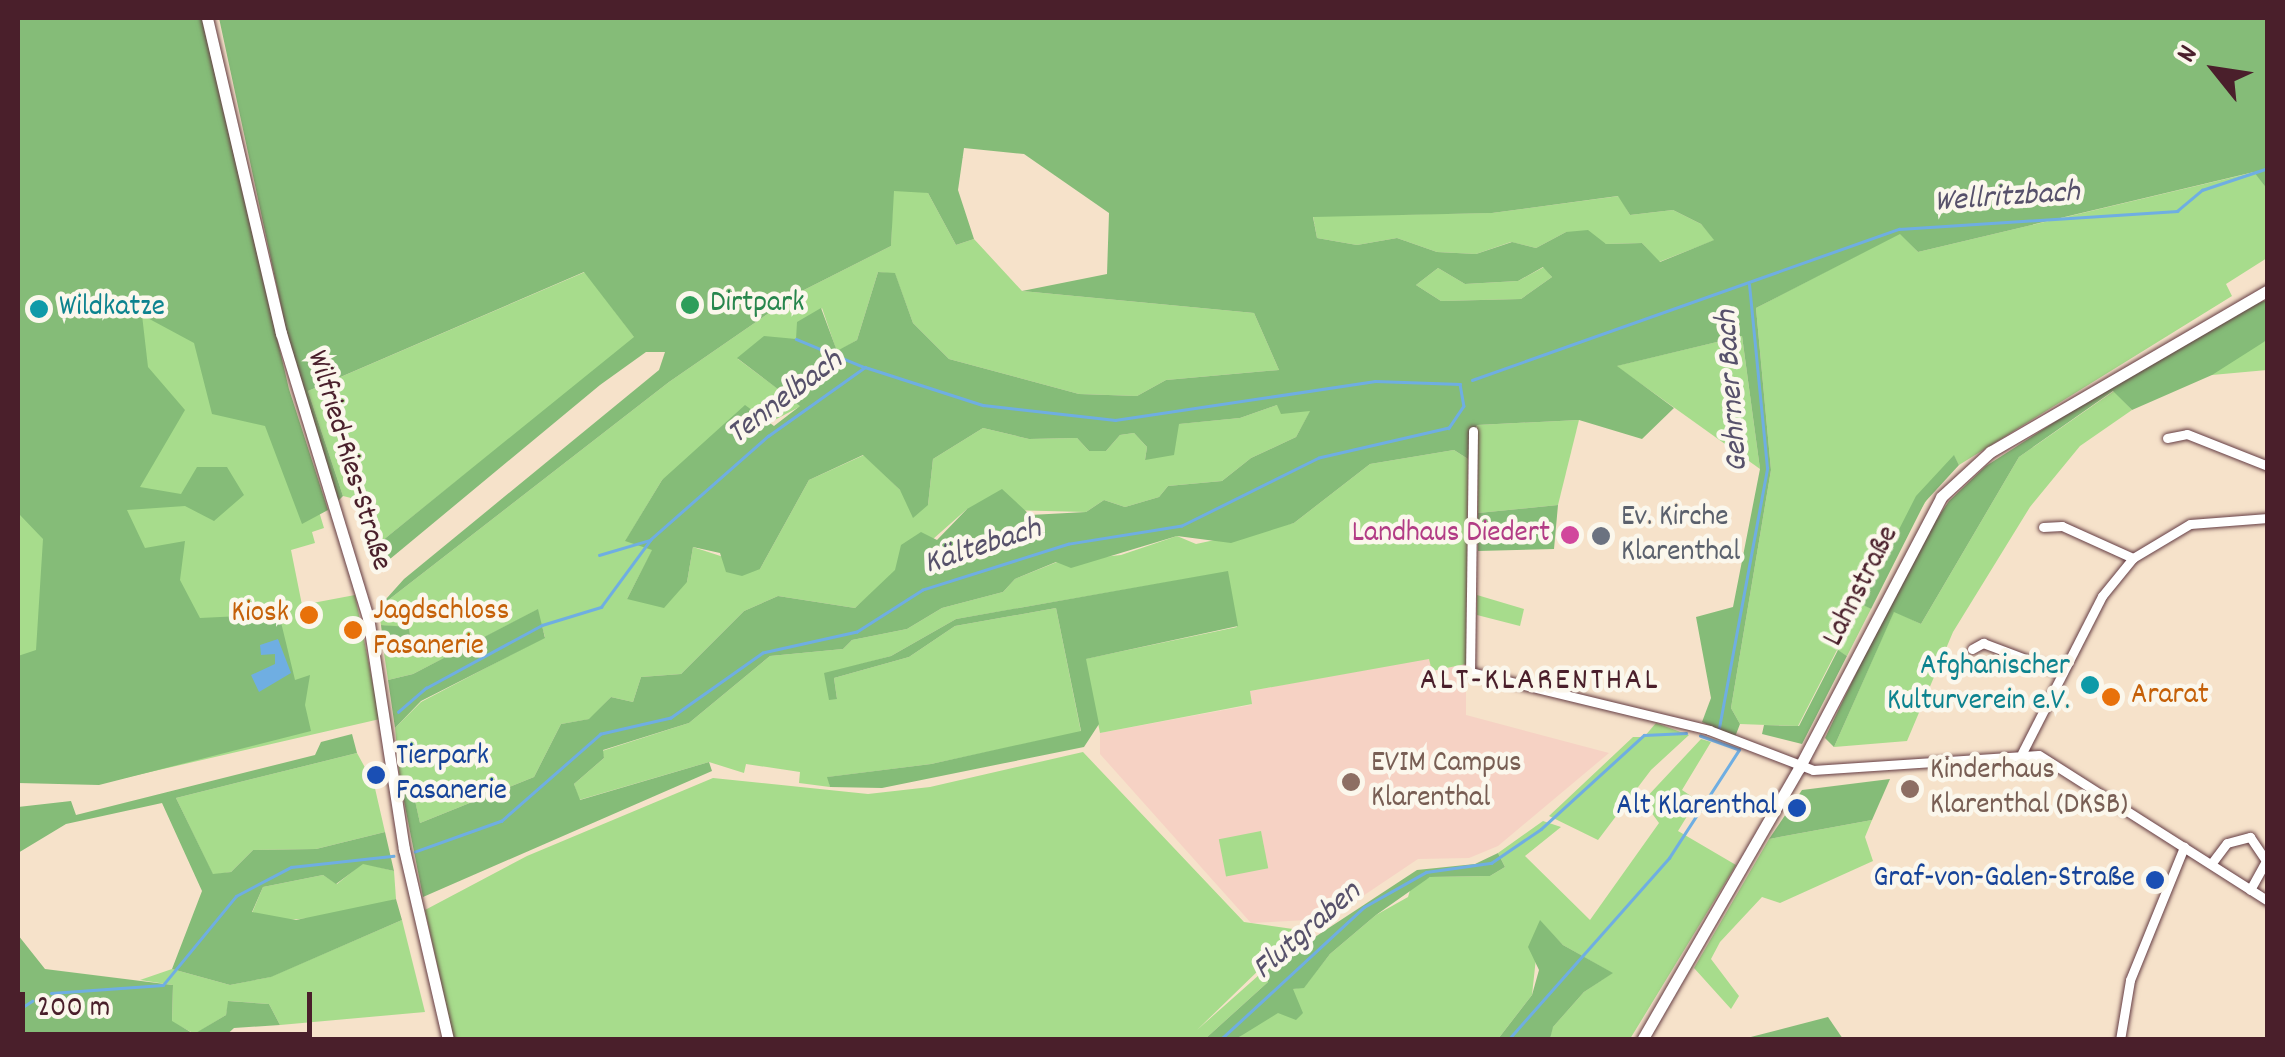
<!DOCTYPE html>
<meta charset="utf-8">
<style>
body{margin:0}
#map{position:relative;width:2285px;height:1057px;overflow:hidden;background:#f6e2ca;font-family:Dekko,sans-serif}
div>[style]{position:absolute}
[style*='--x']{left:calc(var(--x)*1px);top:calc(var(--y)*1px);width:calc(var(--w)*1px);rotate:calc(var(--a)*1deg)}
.built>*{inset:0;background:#f6d2c4}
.green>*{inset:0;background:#a7dc8c;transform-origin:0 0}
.forest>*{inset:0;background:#85bc78}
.water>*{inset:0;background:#6faee2}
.stream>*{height:2.5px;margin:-1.25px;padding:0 1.25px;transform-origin:1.25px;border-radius:1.25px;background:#6faee2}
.roads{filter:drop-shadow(0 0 2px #643c43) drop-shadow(0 0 2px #643c43)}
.street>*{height:9px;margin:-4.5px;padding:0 4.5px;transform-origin:4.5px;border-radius:4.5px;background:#fff}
.secondary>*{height:11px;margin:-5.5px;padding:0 5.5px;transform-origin:5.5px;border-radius:5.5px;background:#fff}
.dots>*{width:28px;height:28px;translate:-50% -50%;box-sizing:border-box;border:5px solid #fbf7ec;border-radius:50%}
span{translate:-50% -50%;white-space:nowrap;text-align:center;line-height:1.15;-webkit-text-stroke:9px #fbf7ec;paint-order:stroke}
.leisure-label{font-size:30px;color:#27864d}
.left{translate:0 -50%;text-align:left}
.culture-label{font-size:30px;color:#0d838f}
.right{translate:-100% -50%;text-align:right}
.street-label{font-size:30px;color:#4a1f2b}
.worship-label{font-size:30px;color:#5b616d}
.hotel-label{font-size:30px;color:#b23c85}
.food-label{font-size:30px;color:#c56008}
.transit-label{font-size:30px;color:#164399}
.education-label{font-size:30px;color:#785e54}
.water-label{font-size:32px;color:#57516b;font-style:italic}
.neighbourhood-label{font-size:32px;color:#4a1f2b;letter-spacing:2.5px}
.frame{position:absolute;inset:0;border:20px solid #4a1f2b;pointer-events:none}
.north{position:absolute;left:2165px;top:20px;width:100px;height:100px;-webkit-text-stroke:8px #fbf7ec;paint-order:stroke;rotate:300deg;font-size:28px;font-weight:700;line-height:40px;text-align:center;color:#4a1f2b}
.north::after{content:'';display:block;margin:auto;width:35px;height:45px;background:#4a1f2b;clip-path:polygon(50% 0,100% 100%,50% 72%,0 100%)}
.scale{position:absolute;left:20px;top:992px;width:292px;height:45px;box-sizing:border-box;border:5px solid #4a1f2b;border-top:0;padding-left:12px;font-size:30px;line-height:35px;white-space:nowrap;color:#4a1f2b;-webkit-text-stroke:8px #fbf7ec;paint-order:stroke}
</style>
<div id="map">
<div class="built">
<div style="clip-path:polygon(1430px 658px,1433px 671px,1466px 664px,1466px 715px,1609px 753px,1498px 846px,1469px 858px,1418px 859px,1342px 910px,1308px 920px,1251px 923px,1100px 754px,1100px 733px,1251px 705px,1250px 691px)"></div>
</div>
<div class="green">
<div style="clip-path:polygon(18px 18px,246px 270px,324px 528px,312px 532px,315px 543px,291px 550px,302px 605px,355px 595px,380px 719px,98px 784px,18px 779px)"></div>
<div style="clip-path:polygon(2255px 172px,2267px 189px,2267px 258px,2226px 284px,2232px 296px,1959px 465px,1954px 456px,1862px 604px,1871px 609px,1847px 656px,1837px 650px,1798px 726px,1740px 724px,1731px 708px,1771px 470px,1756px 308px,1900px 233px,1918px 252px)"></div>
<div style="clip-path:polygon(906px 187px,928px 193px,956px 245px,974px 239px,1022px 291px,1254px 313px,1279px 370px,1166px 380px,1137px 396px,1079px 394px,949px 359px,913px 323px,895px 274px,878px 272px,857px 340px,837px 352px,822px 308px,796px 339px,738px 359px,801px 406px,662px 480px,626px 540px,653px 549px,627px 599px,687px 582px,693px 547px,760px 569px,809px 480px,864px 455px,900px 490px,928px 505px,933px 459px,983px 428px,1029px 439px,1077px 438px,1089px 451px,1106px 451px,1120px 435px,1134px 433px,1147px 447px,1145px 460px,1178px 424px,1240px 418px,1277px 405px,1311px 410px,1296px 437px,1251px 458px,1222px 481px,1168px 486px,1159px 497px,1125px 507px,1104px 500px,1086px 512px,967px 509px,855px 608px,778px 596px,744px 611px,681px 674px,641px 677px,633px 702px,611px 697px,590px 719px,561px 724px,534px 777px,420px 823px,410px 779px,400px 781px,395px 728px,421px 702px,545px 637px,537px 610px,413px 674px,388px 680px,384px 653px,412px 651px,409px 628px,381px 625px,378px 608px,669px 382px,798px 293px,891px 246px,893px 191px)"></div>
<div style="clip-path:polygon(1619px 196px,1630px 215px,1673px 210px,1701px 224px,1715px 240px,1659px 262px,1642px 243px,1606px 244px,1566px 232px,1536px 248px,1511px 242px,1476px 254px,1437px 252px,1397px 238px,1357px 245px,1317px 238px,1313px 216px,1492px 213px)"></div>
<div style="clip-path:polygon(1544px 267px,1552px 277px,1521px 299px,1441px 301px,1416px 285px,1438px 268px,1465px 284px,1518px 281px)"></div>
<div style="clip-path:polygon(585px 272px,635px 338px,377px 545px,359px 500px,343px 496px,308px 391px)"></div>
<div style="clip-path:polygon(1742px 336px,1760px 469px,1616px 366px)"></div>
<div style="clip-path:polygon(2267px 340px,2267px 370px,2212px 375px,2211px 370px)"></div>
<div style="clip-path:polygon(2114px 391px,2132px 410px,2080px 446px,2030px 507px,1953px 632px,1907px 741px,1834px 747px,1894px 611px,1921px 624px,2019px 457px)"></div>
<div style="clip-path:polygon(1579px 420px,1558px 505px,1478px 513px,1477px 425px)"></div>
<div style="clip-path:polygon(1454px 450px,1468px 459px,1466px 664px,1432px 671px,1429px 659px,1250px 691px,1252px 704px,1100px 733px,1085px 659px,1237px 627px,1227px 572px,956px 619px,891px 656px,825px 674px,837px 699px,834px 678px,909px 657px,955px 626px,1056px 608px,1081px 732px,931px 764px,828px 777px,830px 787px,799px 783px,800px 772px,746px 764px,744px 773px,709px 762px,579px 800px,574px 784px,604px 758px,602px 751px,689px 723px,770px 656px,843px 649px,852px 640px,907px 629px,942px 608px,1003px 592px,1015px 579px,1057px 562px,1121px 555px,1177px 536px,1196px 544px,1294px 523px,1370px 464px)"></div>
<div style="clip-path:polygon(1477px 595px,1524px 609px,1520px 626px,1477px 615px)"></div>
<div style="clip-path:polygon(1656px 723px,1689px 735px,1651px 770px,1598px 840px,1549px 816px,1633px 737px,1644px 737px)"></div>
<div style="clip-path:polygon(1701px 739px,1711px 742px,1682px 790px,1697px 800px,1678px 831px,1736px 865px,1630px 1039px,1550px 1039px,1552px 1028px,1584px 992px,1612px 973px,1563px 945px,1540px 921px,1532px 995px,1498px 1039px,1236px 1040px,1293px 989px,1304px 987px,1330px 954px,1376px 915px,1408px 897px,1411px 887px,1430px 877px,1490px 876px,1505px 867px,1498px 853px,1543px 821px,1561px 827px,1525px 856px,1590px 920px,1659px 823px,1643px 801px)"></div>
<div style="clip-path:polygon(1083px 752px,1244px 922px,1300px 930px,1197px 1030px,1268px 967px,1268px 982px,1205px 1039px,454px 1040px,425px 910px,527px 856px,713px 778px,868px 794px,930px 787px)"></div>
<div style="clip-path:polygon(357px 753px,374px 784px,385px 832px,316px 849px,253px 850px,231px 872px,213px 875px,176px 798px)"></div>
<div style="clip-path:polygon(1872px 820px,1865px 837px,1873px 861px,1780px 903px,1762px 897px,1720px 942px,1711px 959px,1739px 996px,1731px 1009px,1694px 968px,1769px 839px)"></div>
<div style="left:1261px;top:831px;width:38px;height:43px;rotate:79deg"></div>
<div style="clip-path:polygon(363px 863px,394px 871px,396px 899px,343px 915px,278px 921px,252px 913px,263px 887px,323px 875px,337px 884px)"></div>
<div style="clip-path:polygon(402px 920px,425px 1012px,280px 1025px,269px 1004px,229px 1001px,226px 1015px,195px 1034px,172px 1022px,173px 985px,140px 980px,172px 969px,230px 985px,270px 977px)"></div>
</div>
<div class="forest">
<div style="clip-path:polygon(18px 18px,202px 18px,289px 389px,328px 510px,302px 524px,265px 426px,212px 414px,194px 343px,142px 315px,148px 367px,185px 410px,140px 487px,181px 494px,197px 467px,227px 467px,244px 495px,214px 521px,185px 506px,127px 510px,145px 548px,185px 541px,180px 580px,200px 618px,279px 614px,295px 680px,310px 675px,305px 705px,311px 731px,99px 785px,18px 783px,18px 656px,36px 650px,43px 539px,20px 515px,18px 495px)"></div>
<div style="clip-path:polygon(evenodd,219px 18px,2267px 18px,2267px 189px,2254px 172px,1918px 252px,1900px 234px,1756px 308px,1771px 470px,1731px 708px,1740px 724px,1735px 737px,1702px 722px,1711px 698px,1696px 617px,1733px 607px,1760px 469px,1742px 336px,1617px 366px,1674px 408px,1642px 439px,1579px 420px,1477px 425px,1468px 459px,1454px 450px,1370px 464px,1294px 523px,1231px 543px,1177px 536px,1071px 568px,1056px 562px,1015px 579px,1003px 592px,942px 608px,907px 629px,852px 640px,843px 649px,770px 656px,689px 723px,603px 750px,604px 758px,574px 784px,580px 800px,709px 762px,712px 771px,423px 897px,400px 781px,410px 778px,420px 823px,534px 777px,561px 724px,589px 719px,611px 697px,633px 702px,641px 677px,681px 674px,744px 611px,778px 596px,855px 608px,895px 570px,901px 545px,921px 532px,937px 540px,967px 509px,1002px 489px,1030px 515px,1086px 512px,1104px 500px,1125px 507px,1159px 497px,1168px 486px,1222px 481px,1251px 458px,1296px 437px,1310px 411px,1281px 414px,1277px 405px,1240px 418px,1179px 424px,1174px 455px,1145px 460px,1147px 447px,1134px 433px,1120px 435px,1106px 451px,1089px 451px,1077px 438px,1029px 439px,983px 428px,933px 459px,928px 505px,913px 518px,900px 490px,863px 455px,809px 480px,760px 569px,742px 576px,726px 572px,720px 553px,693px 547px,687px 582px,664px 608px,627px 599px,652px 550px,625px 541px,662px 480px,745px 405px,774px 426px,800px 406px,737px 358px,764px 336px,796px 339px,797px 322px,821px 308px,837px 351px,857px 340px,878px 272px,895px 273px,913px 323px,949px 359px,1079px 394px,1137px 396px,1166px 380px,1279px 370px,1254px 313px,1022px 291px,1107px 274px,1109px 213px,1024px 154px,964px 148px,958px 190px,974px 239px,956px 245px,928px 193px,894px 191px,891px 246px,798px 293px,669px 382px,378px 608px,404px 579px,659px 370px,665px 352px,646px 352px,600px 385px,384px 564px,377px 545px,634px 337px,584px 272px,308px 391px,343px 496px,337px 502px,295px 371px,219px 18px,1618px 196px,1630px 215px,1673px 210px,1701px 224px,1714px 240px,1660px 262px,1642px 243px,1606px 244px,1588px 230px,1566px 232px,1536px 248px,1512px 242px,1476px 254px,1437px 252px,1397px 238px,1357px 245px,1317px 238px,1313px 217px,1492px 213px,1618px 196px,219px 18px,1543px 267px,1552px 277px,1521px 299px,1441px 301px,1416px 285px,1438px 268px,1465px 284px,1518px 281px,1543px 267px)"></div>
<div style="clip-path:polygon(2267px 300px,2267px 340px,2212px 375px,2132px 410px,2113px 391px,2019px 457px,1921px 624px,1894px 612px,1834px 747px,1825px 738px,1914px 553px,1949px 501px,1986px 466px,2053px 423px,2239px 309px)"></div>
<div style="clip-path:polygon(1954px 455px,1959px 465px,1925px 502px,1871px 609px,1861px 604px,1916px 496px)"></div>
<div style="clip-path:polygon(1558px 505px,1554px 549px,1478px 551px,1478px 513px)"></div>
<div style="clip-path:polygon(1228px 571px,1238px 626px,1086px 659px,1099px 724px,1084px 747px,882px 788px,830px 787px,827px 777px,931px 764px,1081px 731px,1056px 608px,955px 626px,909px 657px,834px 678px,837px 699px,829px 700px,824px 673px,891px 656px,956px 619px)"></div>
<div style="clip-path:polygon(538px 609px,545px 638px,421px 701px,395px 728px,388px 680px,413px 674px)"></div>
<div style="clip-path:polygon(381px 625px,409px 627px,412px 651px,384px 653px)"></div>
<div style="clip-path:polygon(1838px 650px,1847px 656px,1802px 744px,1762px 734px,1764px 725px,1799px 726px)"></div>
<div style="clip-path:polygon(352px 734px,357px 753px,176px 798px,213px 874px,231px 872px,253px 850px,316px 849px,385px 832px,394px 871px,363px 864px,336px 884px,323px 875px,263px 887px,252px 912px,296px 920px,396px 899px,402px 920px,271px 977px,230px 985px,172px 969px,202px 891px,162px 803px,66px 824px,18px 853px,18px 807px,71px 801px,76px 815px,315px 755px,321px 742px)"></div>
<div style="clip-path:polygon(1890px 779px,1872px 820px,1769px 839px,1802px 790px)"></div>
<div style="clip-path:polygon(1498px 853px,1505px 867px,1490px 876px,1430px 877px,1376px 915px,1330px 954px,1304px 988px,1293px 989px,1303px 1013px,1296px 1020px,1278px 1013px,1236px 1039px,1205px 1039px,1268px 982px,1268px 967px,1299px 936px,1315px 937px,1417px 870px,1475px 864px)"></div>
<div style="clip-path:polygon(1540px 920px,1563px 945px,1613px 973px,1584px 992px,1553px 1027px,1550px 1039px,1498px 1039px,1532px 995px,1539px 970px,1528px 947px)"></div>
<div style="clip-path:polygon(18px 935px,45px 969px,173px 985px,172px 1021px,194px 1034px,226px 1015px,228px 1001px,269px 1004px,280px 1025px,234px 1028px,222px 1039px,18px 1039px)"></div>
<div style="clip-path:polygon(1828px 1017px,1843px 1039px,1743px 1039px)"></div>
</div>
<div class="water">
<div style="clip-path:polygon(278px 639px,291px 673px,259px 692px,251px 675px,275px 664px,275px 654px,261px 655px,260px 645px)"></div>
</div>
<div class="stream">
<div style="--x:796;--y:339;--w:74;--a:22.4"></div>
<div style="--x:1472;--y:380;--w:453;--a:-19.5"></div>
<div style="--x:1899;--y:229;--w:279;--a:-3.7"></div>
<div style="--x:2177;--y:211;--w:33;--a:-40"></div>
<div style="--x:2202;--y:190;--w:70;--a:-18.4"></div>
<div style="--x:599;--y:555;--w:53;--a:-16.4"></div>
<div style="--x:398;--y:712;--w:37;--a:-41"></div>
<div style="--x:426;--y:688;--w:132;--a:-28.5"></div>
<div style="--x:542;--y:625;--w:62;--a:-17"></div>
<div style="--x:601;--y:607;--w:84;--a:-53.7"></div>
<div style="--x:651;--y:539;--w:156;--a:-41.4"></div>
<div style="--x:768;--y:436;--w:119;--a:-35.4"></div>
<div style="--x:865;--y:367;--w:124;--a:17.9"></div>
<div style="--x:983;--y:405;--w:133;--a:6.5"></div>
<div style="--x:1115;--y:420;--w:263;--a:-8.5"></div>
<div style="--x:1375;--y:381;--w:85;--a:2"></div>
<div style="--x:1460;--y:384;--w:22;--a:80"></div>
<div style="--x:1464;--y:406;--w:27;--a:124"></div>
<div style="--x:1449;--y:428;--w:133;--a:167"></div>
<div style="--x:1319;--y:458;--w:153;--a:153.6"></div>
<div style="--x:1182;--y:526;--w:114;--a:170.9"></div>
<div style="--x:1069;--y:544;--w:153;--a:162.5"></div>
<div style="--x:923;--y:590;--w:78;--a:147.5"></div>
<div style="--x:857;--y:632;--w:96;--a:167.4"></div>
<div style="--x:763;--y:653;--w:113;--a:144.8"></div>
<div style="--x:671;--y:718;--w:72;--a:167.1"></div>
<div style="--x:601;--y:734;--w:132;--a:138.7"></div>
<div style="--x:502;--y:821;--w:92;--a:160.4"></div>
<div style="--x:1719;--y:728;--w:264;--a:-79.5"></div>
<div style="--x:1767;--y:468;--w:184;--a:-95.6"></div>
<div style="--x:51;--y:993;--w:112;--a:-4.1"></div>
<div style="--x:163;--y:985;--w:115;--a:-50.6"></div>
<div style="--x:236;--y:896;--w:62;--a:-27.8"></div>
<div style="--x:291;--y:867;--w:103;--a:-6.2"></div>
<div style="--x:18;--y:1010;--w:17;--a:-33"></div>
<div style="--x:1220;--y:1040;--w:196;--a:-42.7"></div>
<div style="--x:1364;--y:907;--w:71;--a:-29.4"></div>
<div style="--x:1426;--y:872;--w:66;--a:-7.9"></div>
<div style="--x:1491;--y:863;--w:60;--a:-34.2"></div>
<div style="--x:1541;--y:829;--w:139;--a:-42.4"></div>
<div style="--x:1644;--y:735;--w:42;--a:-2.7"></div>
<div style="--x:1508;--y:1040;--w:243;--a:-48.5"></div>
<div style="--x:1669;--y:858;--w:129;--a:-57.1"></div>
<div style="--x:1739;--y:750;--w:41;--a:-160.3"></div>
</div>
<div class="roads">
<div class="street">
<div style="--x:1473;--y:431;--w:241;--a:90.7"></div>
<div style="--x:1470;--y:672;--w:246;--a:13.6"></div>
<div style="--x:1709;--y:730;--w:111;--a:21"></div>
<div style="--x:1813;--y:770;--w:226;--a:-3.8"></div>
<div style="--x:2039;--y:755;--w:272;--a:32.5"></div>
<div style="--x:2167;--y:438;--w:20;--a:-11"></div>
<div style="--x:2187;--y:434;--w:87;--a:21.6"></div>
<div style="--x:2043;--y:527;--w:19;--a:-3"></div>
<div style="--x:2062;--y:526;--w:78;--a:24.3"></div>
<div style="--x:1972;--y:649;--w:13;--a:-29"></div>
<div style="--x:1983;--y:643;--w:85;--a:20.6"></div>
<div style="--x:2022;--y:753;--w:176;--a:-63"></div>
<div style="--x:2102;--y:596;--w:49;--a:-50.8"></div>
<div style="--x:2133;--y:558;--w:66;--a:-30.8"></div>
<div style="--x:2190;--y:524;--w:78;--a:-4.4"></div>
<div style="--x:2211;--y:864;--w:26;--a:-53"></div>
<div style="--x:2227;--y:843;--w:24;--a:-15"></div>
<div style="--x:2250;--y:837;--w:29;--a:56"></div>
<div style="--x:2266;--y:861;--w:33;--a:119"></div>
<div style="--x:2120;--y:1040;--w:61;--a:-80.5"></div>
<div style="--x:2130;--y:980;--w:144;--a:-67.9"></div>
</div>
<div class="secondary">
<div style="--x:207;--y:18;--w:324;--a:76.8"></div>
<div style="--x:281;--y:333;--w:297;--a:73"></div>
<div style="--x:368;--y:617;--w:235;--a:81.2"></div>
<div style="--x:404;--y:849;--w:196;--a:77"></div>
<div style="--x:1642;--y:1040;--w:314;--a:-60"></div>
<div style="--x:1799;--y:768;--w:306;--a:-62.3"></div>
<div style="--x:1941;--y:497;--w:67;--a:-42.6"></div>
<div style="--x:1990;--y:452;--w:322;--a:-30.2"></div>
</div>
</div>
<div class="dots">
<div style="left:690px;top:305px;background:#2e9e5b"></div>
<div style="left:39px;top:309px;background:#0f9aa8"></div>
<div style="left:1570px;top:535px;background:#d1479c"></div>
<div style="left:1601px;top:536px;background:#6b7280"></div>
<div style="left:309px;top:615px;background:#e8710a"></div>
<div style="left:353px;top:630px;background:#e8710a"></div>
<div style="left:2090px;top:685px;background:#0f9aa8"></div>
<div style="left:2111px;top:697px;background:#e8710a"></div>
<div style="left:376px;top:775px;background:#1a4fb4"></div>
<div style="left:1351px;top:782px;background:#8d6e63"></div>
<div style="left:1910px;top:789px;background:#8d6e63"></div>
<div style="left:1797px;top:808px;background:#1a4fb4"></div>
<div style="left:2155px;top:880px;background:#1a4fb4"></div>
</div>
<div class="leisure-label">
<span class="left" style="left:710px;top:305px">Dirtpark</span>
</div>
<div class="culture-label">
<span class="left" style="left:59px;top:309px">Wildkatze</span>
<span class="right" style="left:2070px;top:685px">Afghanischer<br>Kulturverein e.V.</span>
</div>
<div class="street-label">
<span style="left:347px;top:461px;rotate:73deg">Wilfried-Ries-Straße</span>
<span style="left:1863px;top:587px;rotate:-63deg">Lahnstraße</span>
</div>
<div class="worship-label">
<span class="left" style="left:1621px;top:536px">Ev. Kirche<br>Klarenthal</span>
</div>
<div class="hotel-label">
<span class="right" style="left:1550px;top:535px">Landhaus Diedert</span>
</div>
<div class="food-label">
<span class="left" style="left:373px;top:630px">Jagdschloss<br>Fasanerie</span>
<span class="right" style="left:289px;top:615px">Kiosk</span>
<span class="left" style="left:2131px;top:697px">Ararat</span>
</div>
<div class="transit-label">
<span class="left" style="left:396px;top:775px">Tierpark<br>Fasanerie</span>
<span class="right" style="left:1777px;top:808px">Alt Klarenthal</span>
<span class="right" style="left:2135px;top:880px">Graf-von-Galen-Straße</span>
</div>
<div class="education-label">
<span class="left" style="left:1371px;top:782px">EVIM Campus<br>Klarenthal</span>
<span class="left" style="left:1930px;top:789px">Kinderhaus<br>Klarenthal (DKSB)</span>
</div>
<div class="water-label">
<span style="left:2007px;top:199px;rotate:-4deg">Wellritzbach</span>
<span style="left:1734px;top:391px;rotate:-94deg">Gehrner Bach</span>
<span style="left:786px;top:399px;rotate:-37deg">Tennelbach</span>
<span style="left:983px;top:548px;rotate:-18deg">Kältebach</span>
<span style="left:1308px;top:932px;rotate:-41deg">Flutgraben</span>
</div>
<div class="neighbourhood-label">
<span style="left:1540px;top:682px">ALT-KLARENTHAL</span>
</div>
<div class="frame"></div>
<div class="north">N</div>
<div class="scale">200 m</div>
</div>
